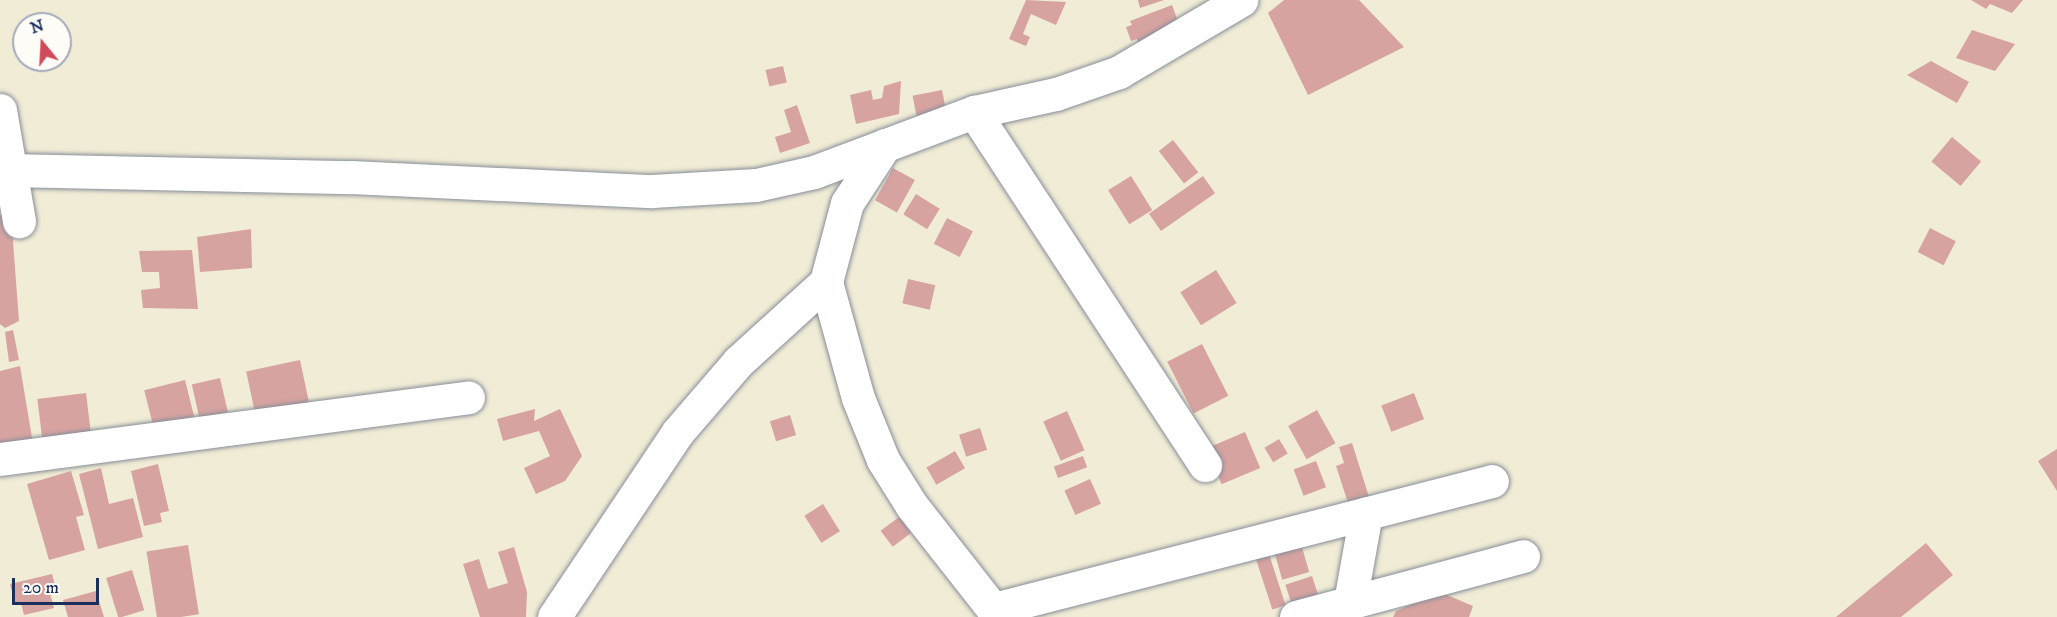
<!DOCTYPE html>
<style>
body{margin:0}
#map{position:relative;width:2057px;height:617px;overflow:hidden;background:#f1ecd5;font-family:"IM FELL DW Pica",serif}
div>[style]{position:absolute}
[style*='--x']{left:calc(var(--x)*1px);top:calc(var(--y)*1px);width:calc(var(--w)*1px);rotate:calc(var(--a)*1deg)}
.building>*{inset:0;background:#d7a3a0;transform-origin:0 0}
.roads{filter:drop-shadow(0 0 2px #868e9a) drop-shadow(0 0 2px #868e9a)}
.minor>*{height:33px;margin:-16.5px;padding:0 16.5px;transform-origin:16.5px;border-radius:16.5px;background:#fff}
span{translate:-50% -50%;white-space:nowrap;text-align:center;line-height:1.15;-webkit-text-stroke:6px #fdfcf7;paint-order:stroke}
.north{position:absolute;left:12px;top:12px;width:60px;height:60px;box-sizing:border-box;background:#fdfcf7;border:2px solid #a3aaba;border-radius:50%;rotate:342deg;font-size:16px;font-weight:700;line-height:24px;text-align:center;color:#1b2f5e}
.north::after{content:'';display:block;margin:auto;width:21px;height:27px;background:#d1495b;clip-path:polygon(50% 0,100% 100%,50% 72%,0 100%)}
.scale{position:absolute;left:12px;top:578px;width:87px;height:27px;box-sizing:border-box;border:3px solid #1b2f5e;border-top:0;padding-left:8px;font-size:18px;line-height:21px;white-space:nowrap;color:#1b2f5e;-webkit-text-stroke:4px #fdfcf7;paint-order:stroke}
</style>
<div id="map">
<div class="building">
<div style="clip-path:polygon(1026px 0,1066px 2px,1056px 25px,1031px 14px,1023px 34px,1030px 37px,1026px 46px,1009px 39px)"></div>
<div style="clip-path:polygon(1138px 0,1164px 0,1140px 8px)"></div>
<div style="clip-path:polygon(1284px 0,1359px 0,1404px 47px,1308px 95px,1268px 13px)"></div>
<div style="clip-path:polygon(1971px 0,2023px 0,2012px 13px,1990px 4px,1986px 9px)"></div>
<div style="clip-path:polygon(1172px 5px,1181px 30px,1139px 46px,1137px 39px,1131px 41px,1126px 27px,1132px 25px,1130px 21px)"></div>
<div style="clip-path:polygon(1972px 30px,2015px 44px,1995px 71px,1956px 58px)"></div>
<div style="clip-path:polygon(1931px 61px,1969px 82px,1957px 103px,1907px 75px)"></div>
<div style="left:783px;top:66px;width:17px;height:18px;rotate:77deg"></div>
<div style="clip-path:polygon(901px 81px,899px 114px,856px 124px,850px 95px,871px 90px,873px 100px,882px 98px,884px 86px)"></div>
<div style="left:942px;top:90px;width:20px;height:30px;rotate:79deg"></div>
<div style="clip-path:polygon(797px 105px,810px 143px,780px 153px,775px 137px,791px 132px,784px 110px)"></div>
<div style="left:1952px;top:137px;width:38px;height:32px;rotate:40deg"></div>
<div style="left:1173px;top:140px;width:41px;height:18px;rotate:52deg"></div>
<div style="left:893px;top:168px;width:25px;height:37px;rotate:29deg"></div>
<div style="left:1131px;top:176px;width:40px;height:27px;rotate:58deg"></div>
<div style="left:1203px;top:176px;width:21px;height:66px;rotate:55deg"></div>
<div style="left:916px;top:194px;width:28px;height:24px;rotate:32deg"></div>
<div style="clip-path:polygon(0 215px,11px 215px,19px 321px,5px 328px,0 324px)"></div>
<div style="left:947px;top:218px;width:29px;height:29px;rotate:27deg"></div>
<div style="left:1930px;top:228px;width:29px;height:27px;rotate:27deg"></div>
<div style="clip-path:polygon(251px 229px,252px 268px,200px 272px,197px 237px)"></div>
<div style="clip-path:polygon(192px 250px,198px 309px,143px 308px,141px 290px,160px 288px,159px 272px,142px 272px,139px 251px)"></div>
<div style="left:1216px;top:270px;width:39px;height:42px;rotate:58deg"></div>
<div style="left:908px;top:279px;width:28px;height:25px;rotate:13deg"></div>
<div style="clip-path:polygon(13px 330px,19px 360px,9px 362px,5px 332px)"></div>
<div style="left:1202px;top:344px;width:58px;height:39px;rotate:63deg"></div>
<div style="left:300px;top:360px;width:45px;height:55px;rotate:78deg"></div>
<div style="clip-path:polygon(20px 366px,33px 444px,0 451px,0 371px)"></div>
<div style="left:220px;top:378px;width:35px;height:29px;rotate:77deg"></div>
<div style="left:185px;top:380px;width:38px;height:42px;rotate:76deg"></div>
<div style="left:86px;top:393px;width:43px;height:49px;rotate:83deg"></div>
<div style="left:1414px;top:393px;width:28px;height:35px;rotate:69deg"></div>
<div style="clip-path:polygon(535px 409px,534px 421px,560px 409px,582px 456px,565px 481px,536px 494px,524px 468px,550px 456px,539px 431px,503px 441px,497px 419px)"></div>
<div style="left:1317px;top:410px;width:38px;height:33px;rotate:61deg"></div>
<div style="left:1067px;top:411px;width:43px;height:26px;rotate:66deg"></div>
<div style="left:790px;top:415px;width:21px;height:21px;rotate:73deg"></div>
<div style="left:980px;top:428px;width:23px;height:22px;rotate:72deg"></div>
<div style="left:1245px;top:432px;width:39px;height:42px;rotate:67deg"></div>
<div style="left:1279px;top:439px;width:17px;height:17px;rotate:59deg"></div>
<div style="clip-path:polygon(1352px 443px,1370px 500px,1349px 506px,1336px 466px,1344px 463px,1339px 447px)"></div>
<div style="clip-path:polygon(2057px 449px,2057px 491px,2038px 461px)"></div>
<div style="left:955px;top:451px;width:20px;height:33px;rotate:60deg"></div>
<div style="left:1083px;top:456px;width:12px;height:31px;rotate:70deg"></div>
<div style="left:1316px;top:461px;width:28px;height:24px;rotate:69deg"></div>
<div style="clip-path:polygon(158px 464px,169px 511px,160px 513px,162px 522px,144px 526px,131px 471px)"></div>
<div style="clip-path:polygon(101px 468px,109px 504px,133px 498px,143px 537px,98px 549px,79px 474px)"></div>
<div style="clip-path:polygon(71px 471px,84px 515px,76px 517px,85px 550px,49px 560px,27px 484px)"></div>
<div style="left:1090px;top:479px;width:27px;height:28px;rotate:66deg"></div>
<div style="left:823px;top:504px;width:32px;height:22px;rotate:58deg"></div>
<div style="left:899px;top:517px;width:20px;height:23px;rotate:53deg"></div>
<div style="clip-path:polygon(1926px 543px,1953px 575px,1901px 617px,1836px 617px)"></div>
<div style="left:188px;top:545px;width:70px;height:42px;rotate:81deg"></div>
<div style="clip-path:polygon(514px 547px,527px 592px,526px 617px,480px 617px,463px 564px,479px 559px,488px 589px,508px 583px,498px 552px)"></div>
<div style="left:1302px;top:547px;width:26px;height:28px;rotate:74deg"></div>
<div style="left:1268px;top:551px;width:57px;height:14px;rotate:72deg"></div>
<div style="left:132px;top:570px;width:42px;height:27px;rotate:73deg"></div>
<div style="clip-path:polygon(52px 574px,57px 592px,50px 593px,54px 608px,24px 615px,21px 603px,15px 604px,10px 584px)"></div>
<div style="left:1312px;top:576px;width:22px;height:28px;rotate:72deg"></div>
<div style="clip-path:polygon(96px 591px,104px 617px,68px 617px,63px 600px)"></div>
<div style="clip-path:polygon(1440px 592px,1473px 606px,1469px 617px,1393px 617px,1396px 611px)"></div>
</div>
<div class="roads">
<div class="minor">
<div style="--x:0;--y:110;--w:113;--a:80.3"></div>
<div style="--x:974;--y:112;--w:422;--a:56.8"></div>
<div style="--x:885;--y:145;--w:69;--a:123.2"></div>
<div style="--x:847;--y:203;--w:82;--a:104.9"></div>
<div style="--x:826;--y:282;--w:120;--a:74.6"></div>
<div style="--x:858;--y:398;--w:67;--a:68"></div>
<div style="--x:883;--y:460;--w:54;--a:57.8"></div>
<div style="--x:912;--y:506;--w:141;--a:51.9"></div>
<div style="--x:8;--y:170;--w:343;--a:1.2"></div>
<div style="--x:351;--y:177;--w:301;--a:2.7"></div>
<div style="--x:652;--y:191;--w:104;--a:-3.3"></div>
<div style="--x:756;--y:185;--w:59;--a:-12.6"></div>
<div style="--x:814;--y:172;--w:171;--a:-20.6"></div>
<div style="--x:974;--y:112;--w:84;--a:-12.4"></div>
<div style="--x:1056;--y:94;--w:67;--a:-19.2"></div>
<div style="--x:1119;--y:72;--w:142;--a:-30.5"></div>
<div style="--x:0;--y:459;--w:472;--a:-7.5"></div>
<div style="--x:1350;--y:602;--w:90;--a:-79.8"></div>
<div style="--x:994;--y:609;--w:514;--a:-14.41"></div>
<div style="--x:554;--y:617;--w:221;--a:-56.2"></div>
<div style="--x:677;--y:433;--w:94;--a:-49.3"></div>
<div style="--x:738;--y:362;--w:119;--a:-42.3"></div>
<div style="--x:1296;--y:617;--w:235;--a:-15"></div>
</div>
</div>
<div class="north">N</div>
<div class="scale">20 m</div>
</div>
